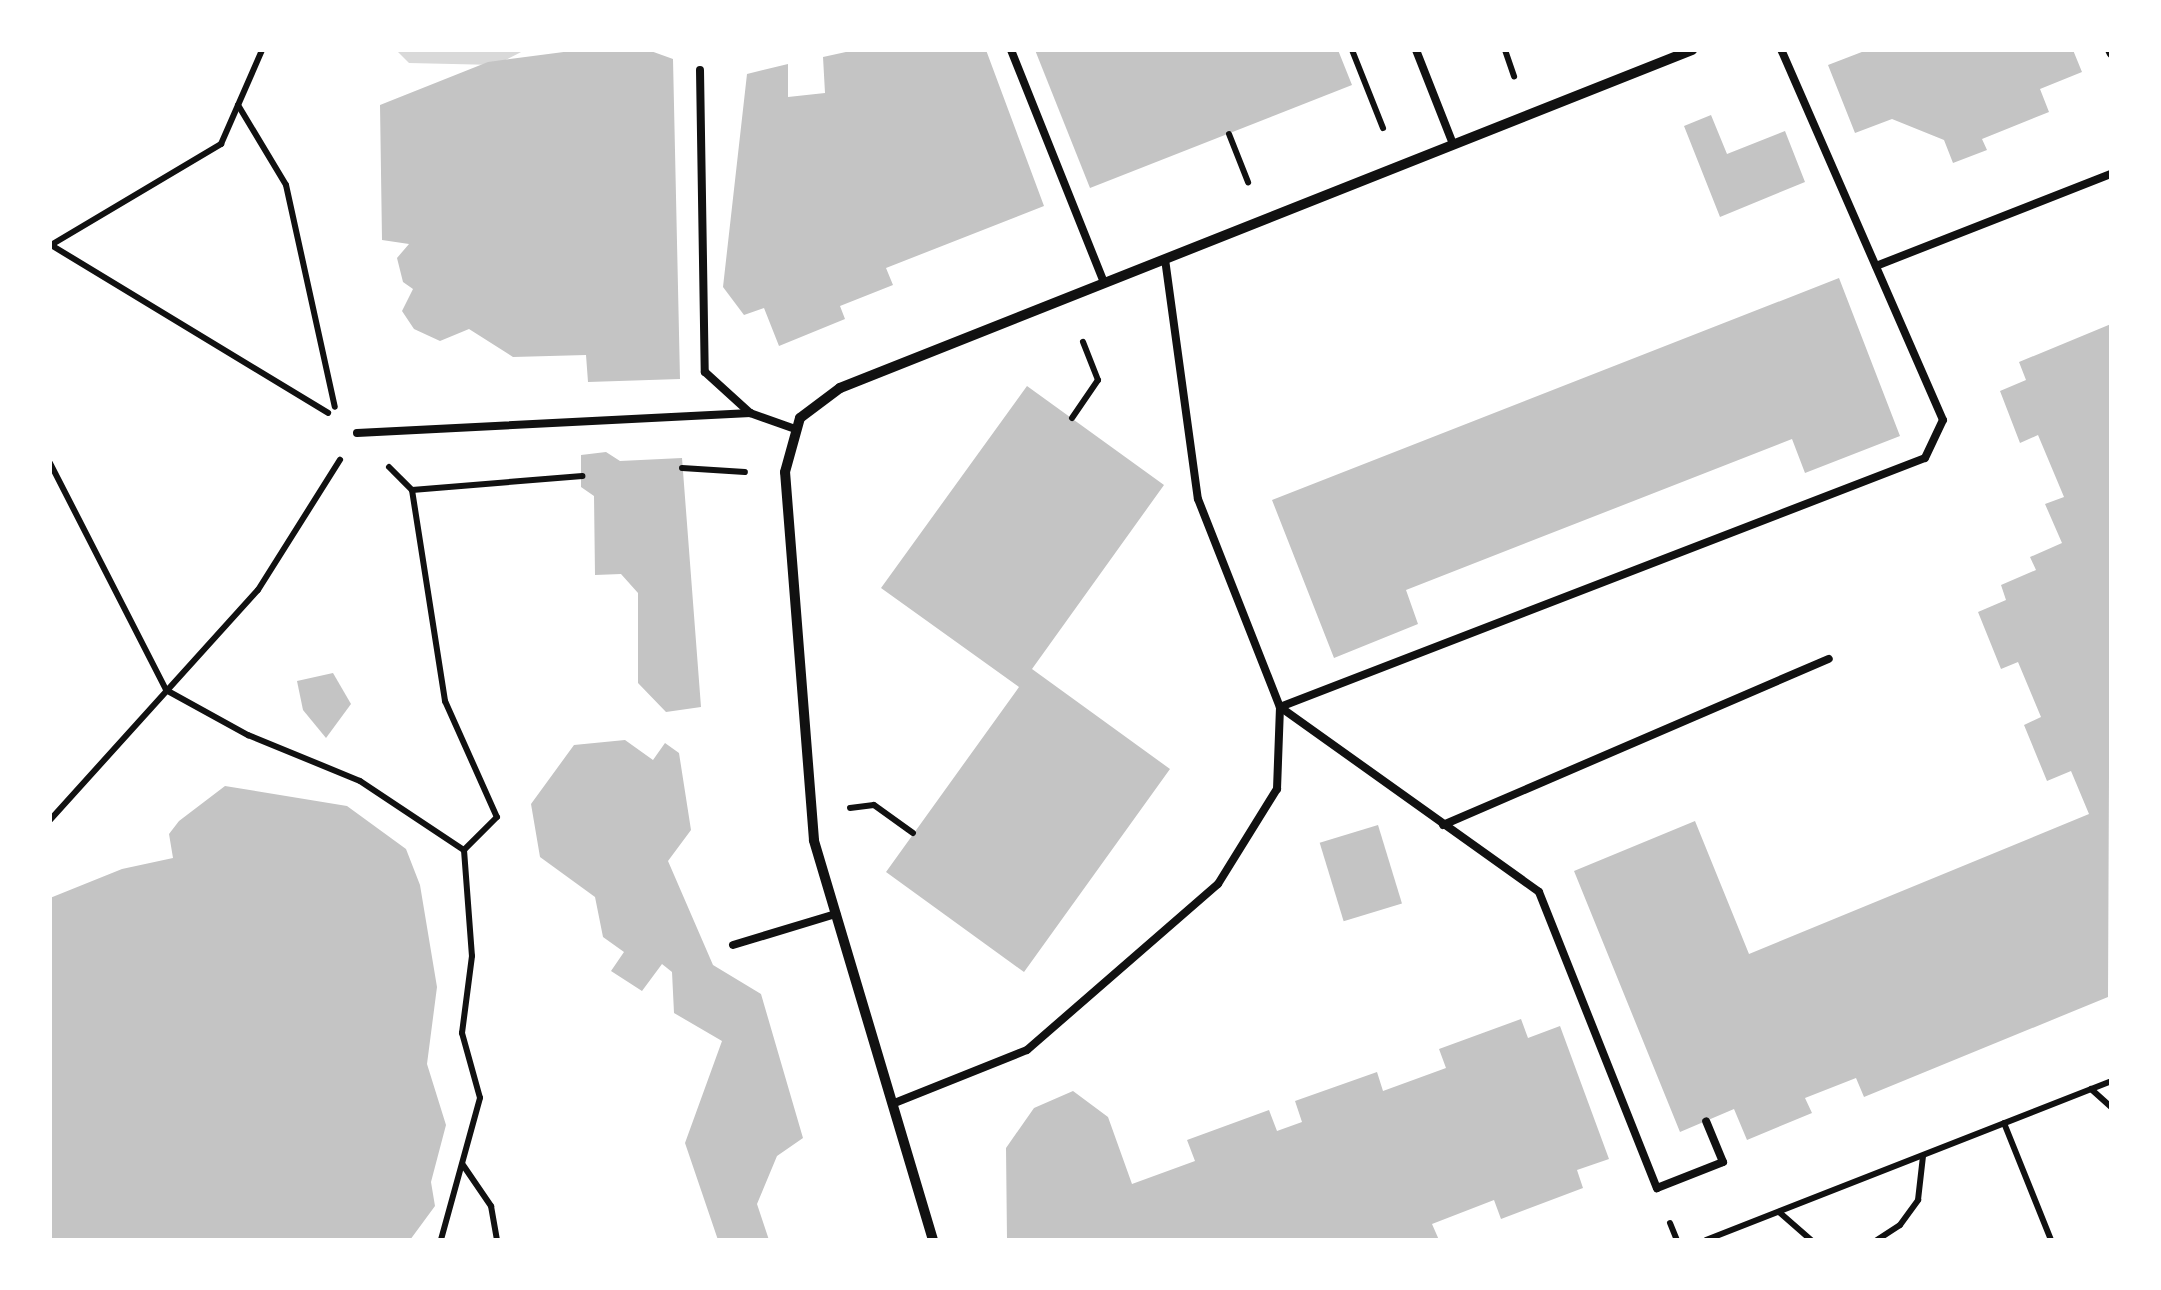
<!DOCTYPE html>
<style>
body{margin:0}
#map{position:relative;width:2161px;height:1290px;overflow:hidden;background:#fff;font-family:"Nunito Sans",sans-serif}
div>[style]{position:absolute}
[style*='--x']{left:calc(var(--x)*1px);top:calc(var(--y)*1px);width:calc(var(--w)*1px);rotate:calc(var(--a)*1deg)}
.water>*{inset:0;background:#d9d9d9}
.building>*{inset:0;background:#c4c4c4;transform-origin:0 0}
.path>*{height:6px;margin:-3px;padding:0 3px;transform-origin:3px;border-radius:3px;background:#111}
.service>*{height:8px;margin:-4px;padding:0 4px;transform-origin:4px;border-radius:4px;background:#111}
.minor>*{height:10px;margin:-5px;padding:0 5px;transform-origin:5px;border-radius:5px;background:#111}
span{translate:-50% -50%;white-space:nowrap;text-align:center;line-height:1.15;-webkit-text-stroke:9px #fff;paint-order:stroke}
.frame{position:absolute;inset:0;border:52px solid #fff;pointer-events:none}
</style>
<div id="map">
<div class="water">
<div style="clip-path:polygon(396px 50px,525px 50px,496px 65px,409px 63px)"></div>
</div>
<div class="building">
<div style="clip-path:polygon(579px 50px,648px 50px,673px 59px,680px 379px,588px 382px,586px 355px,513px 357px,469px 329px,440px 341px,414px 329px,402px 311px,413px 289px,403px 282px,397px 258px,409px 244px,382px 240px,380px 105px,488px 62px)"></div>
<div style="clip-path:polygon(855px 50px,986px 50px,1044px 206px,886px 268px,893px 285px,840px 306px,845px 319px,779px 346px,764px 308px,744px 315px,723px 287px,747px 74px,788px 64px,788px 97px,825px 93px,823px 57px)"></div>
<div style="clip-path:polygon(1035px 50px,1338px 50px,1352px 85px,1090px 188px)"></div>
<div style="clip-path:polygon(1867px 50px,2073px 50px,2082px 72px,2040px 89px,2049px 112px,1982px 139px,1987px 150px,1953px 163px,1944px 140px,1892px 119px,1855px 133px,1828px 65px)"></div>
<div style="clip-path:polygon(1711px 115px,1727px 154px,1785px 131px,1805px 182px,1720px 217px,1684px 126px)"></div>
<div style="clip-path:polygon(1839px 278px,1900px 436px,1805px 473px,1792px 439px,1406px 590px,1418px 624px,1334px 658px,1272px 500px)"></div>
<div style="clip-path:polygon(2111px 324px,2108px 997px,1864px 1097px,1856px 1078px,1805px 1098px,1812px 1113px,1747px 1140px,1734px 1109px,1680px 1132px,1574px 871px,1695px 821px,1749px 954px,2089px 814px,2071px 771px,2047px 781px,2024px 725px,2041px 717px,2018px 662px,2001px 669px,1978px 612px,2006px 600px,2001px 585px,2036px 570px,2030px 557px,2062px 543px,2045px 504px,2064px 497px,2038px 435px,2020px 443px,2000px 391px,2026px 380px,2019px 362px)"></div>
<div style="clip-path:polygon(1027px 386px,1164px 485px,1032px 669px,1170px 769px,1024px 972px,886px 872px,1019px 687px,881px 588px)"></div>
<div style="clip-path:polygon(606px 452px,620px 461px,682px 458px,701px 707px,666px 712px,638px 683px,638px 593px,621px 574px,595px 575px,594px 496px,581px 487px,581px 455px)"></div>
<div style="clip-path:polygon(333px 673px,351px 704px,326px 738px,303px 710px,297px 681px)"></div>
<div style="clip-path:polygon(625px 740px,653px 760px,665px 743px,679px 753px,691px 830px,668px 861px,713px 965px,761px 994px,803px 1138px,777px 1156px,757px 1204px,769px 1240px,718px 1240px,685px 1143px,722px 1041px,674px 1013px,672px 972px,662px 964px,642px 991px,611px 971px,624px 952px,603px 937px,595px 897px,540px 857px,531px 804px,574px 745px)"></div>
<div style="clip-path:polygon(225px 786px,347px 806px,406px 849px,420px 885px,437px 987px,427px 1064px,446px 1125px,431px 1182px,435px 1206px,410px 1240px,50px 1240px,50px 898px,122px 869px,173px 858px,169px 834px,179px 821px)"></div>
<div style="left:1378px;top:825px;width:82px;height:61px;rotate:73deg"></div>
<div style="clip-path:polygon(1521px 1019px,1528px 1038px,1560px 1026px,1609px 1159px,1577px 1170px,1583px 1188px,1501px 1219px,1494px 1200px,1432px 1224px,1439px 1240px,1007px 1240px,1006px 1148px,1034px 1108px,1073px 1091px,1108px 1117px,1132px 1184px,1195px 1161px,1187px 1140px,1269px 1110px,1277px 1131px,1302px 1122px,1295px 1101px,1377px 1072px,1383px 1091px,1446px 1068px,1439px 1049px)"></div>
</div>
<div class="path">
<div style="--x:1352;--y:50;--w:84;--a:68.3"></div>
<div style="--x:1505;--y:50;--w:28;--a:71"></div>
<div style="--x:238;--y:105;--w:93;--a:59"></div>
<div style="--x:286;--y:185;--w:227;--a:77.6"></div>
<div style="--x:1229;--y:134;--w:52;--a:68.4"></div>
<div style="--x:51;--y:245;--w:324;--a:31.2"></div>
<div style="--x:51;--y:245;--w:198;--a:-30.7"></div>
<div style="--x:221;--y:144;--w:103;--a:-66.4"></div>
<div style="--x:1072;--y:418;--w:46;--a:-55.6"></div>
<div style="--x:1098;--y:380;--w:41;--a:-111.5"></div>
<div style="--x:50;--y:463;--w:255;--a:62.9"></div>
<div style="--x:166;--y:690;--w:94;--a:28.8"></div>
<div style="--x:248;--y:735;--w:121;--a:22.3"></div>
<div style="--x:360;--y:781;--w:125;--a:33.6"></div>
<div style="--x:389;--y:467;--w:33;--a:45"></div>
<div style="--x:412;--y:490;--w:214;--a:81.1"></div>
<div style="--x:445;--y:701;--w:127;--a:65.9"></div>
<div style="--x:497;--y:817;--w:47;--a:135"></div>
<div style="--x:464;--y:850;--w:106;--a:85.7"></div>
<div style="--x:472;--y:956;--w:78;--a:97.4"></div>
<div style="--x:462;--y:1033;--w:67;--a:74.5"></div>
<div style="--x:480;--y:1098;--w:147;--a:105.4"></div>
<div style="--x:682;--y:468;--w:63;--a:3.6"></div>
<div style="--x:412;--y:490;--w:171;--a:-4.7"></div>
<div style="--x:850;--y:808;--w:24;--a:-7"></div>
<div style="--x:874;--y:805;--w:48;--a:35.7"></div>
<div style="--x:50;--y:820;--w:310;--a:-47.9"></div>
<div style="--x:258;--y:590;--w:154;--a:-57.8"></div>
<div style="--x:2091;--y:1089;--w:27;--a:42"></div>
<div style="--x:2004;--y:1123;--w:126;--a:68.1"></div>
<div style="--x:463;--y:1165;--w:50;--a:55.7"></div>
<div style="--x:491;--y:1206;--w:35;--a:80"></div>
<div style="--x:1779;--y:1212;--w:43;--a:41.2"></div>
<div style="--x:1670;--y:1223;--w:18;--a:68"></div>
<div style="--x:1706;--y:1240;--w:435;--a:-21.4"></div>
<div style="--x:1877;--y:1240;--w:27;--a:-33"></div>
<div style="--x:1900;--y:1225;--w:31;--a:-54"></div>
<div style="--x:1918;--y:1200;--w:44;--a:-83.5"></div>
</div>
<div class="service">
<div style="--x:1011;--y:50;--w:251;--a:68.2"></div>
<div style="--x:1416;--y:50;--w:101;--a:68.5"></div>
<div style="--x:2109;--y:50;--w:4;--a:63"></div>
<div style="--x:700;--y:70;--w:302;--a:89.1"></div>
<div style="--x:705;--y:372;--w:61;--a:42.3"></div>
<div style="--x:1165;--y:259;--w:242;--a:82.2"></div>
<div style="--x:1198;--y:499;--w:224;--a:68.5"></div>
<div style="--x:1280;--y:707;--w:691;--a:-21.11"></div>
<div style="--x:1925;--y:458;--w:42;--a:-64.7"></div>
<div style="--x:1943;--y:420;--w:404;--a:-113.6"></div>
<div style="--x:1876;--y:266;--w:252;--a:-21.4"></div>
<div style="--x:357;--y:433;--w:394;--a:-2.9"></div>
<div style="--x:750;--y:413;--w:48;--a:19.6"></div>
<div style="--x:1280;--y:707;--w:318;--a:35.5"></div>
<div style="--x:1539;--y:892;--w:319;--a:68.3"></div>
<div style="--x:1657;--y:1188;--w:71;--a:-21.5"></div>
<div style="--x:1723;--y:1162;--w:44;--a:-112.5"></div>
<div style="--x:1443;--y:825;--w:420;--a:-23.3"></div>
<div style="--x:733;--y:945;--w:108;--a:-16.8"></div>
<div style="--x:892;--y:1104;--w:145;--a:-21.8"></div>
<div style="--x:1027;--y:1050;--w:253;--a:-41"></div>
<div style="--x:1218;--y:884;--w:112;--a:-58.2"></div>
<div style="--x:1277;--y:789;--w:82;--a:-87.9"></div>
</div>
<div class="minor">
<div style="--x:933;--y:1240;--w:417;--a:-106.6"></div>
<div style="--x:814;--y:840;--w:369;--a:-94.5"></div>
<div style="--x:785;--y:472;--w:56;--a:-74.5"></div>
<div style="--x:800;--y:418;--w:50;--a:-36.9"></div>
<div style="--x:840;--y:388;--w:917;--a:-21.64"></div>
</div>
<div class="frame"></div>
</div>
